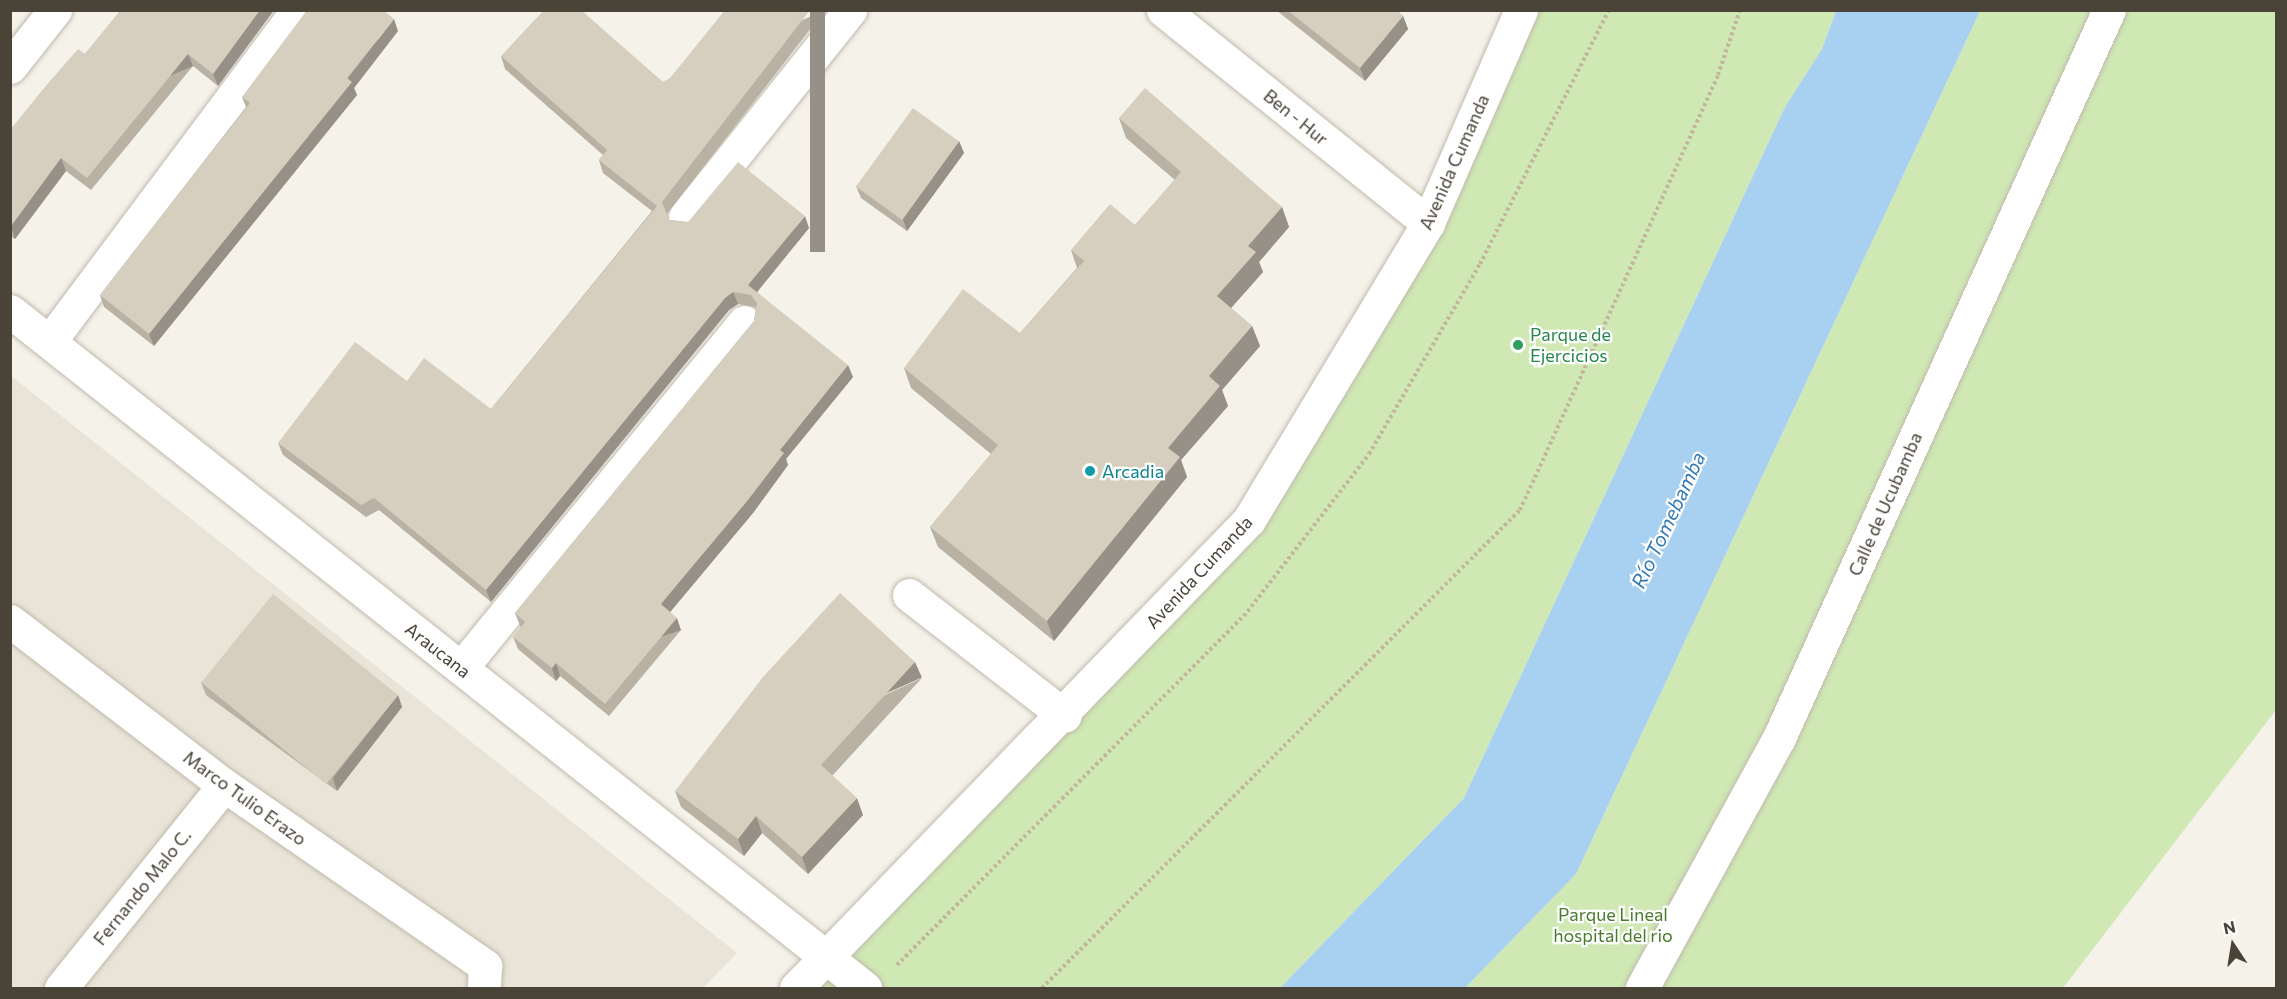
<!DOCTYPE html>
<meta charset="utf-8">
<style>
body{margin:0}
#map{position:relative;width:2287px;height:999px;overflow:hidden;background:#f5f2ea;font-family:Commissioner,sans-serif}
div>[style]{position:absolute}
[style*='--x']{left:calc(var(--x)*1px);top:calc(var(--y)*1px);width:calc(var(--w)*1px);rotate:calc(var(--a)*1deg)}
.residential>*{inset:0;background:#e9e4d8}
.green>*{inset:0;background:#cfe8b4}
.water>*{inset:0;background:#a8d0f0}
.path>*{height:4px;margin-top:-2px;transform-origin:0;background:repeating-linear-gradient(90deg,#c2b69e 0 3px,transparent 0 6px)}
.roads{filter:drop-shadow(0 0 2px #c0baac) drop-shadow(0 0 2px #c0baac)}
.street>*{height:33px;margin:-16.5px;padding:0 16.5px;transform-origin:16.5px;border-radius:16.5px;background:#fff}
.wall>*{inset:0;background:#b8b1a4}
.shaded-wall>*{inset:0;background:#969086;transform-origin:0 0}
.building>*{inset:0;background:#d6cebf;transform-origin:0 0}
.dots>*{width:16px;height:16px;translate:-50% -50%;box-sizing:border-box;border:3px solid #fff;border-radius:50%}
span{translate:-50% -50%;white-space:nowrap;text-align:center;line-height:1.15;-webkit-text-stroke:4.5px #fff;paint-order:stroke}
.street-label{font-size:18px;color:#494338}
.leisure-label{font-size:18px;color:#27864d}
.left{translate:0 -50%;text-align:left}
.culture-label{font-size:18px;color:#0d838f}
.park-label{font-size:18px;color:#477b2b}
.water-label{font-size:20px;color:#3179b4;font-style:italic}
.frame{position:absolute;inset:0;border:12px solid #494338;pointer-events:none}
.north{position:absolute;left:2203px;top:915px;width:60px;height:60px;-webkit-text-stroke:4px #fff;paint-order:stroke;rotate:348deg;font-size:16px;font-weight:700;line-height:24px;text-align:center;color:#494338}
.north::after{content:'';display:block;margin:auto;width:21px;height:27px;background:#494338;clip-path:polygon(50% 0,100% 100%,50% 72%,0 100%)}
</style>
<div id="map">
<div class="residential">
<div style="clip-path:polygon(10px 375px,737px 953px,703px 988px,11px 988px)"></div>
</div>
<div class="green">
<div style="clip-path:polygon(1530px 11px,1836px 11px,1822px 49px,1785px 107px,1464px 798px,1280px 988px,796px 988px,1249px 520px)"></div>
<div style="clip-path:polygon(1980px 11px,2276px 11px,2276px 710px,2063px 988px,1465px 988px,1576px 874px)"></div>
</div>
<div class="water">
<div style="clip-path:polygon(1836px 11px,1980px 11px,1576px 874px,1465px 988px,1280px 988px,1464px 798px,1785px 107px,1822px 49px)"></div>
</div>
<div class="path">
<div style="--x:897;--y:965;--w:492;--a:-45.2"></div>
<div style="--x:1244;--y:616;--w:205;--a:-52.3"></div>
<div style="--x:1369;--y:454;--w:220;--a:-59.7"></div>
<div style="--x:1480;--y:264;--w:285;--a:-63.1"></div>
<div style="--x:1042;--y:988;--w:676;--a:-45"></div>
<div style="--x:1520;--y:510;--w:478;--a:-65.5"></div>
<div style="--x:1718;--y:75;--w:69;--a:-71.3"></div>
</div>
<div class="roads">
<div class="street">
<div style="--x:1163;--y:10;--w:340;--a:38.8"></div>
<div style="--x:10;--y:67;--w:73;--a:-51.7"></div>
<div style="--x:685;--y:217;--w:265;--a:-51.4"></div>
<div style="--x:10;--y:311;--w:1091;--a:38.37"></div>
<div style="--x:50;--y:341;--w:414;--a:-53.2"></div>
<div style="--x:909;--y:595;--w:197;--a:37.8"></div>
<div style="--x:10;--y:621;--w:270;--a:37.5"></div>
<div style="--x:224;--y:785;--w:318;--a:34.7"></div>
<div style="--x:485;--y:966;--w:22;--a:93"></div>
<div style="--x:461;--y:668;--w:447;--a:-50.7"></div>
<div style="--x:61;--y:988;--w:260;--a:-51.2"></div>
<div style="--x:796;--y:988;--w:651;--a:-45.93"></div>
<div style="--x:1249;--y:520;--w:347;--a:-58.9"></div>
<div style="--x:1428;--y:223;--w:232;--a:-66.4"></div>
<div style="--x:1642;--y:988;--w:285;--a:-61.3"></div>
<div style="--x:1779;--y:738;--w:799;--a:-65.62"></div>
</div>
</div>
<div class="wall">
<div style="clip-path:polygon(121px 10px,274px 10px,218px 86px,193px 66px,91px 190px,66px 171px,15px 239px,10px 236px,10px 130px,85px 54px)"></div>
<div style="clip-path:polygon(825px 10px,667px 214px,669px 220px,688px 222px,809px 228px,757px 292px,853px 377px,786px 459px,788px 465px,753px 513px,670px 612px,681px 630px,609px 716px,560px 676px,556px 681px,518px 649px,513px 637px,521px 627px,520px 626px,515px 613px,754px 321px,756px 308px,755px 307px,738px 304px,729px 310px,491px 602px,379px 510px,366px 517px,283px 455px,278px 443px,407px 381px,491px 409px,652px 211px,603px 173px,599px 160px,603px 155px,505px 69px,501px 56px,663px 82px)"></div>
<div style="clip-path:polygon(1276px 10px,1396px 10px,1403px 16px,1408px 29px,1365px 81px)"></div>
<div style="clip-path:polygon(398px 31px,354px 88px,357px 95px,154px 346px,104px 307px,100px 295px,246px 107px,242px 97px)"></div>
<div style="clip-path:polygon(1119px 118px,1282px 207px,1289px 227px,1259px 262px,1263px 272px,1231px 308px,1252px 326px,1260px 346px,1222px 390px,1228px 406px,1181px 460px,1187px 477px,1054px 641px,938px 547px,930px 527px,991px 454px,911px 388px,904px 368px,1020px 333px,1077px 268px,1071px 250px,1135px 225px,1175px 180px,1126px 138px)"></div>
<div style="clip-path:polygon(959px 141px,964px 153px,907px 231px,861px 198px,856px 186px)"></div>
<div style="clip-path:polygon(922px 678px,832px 776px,863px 815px,808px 874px,762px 833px,744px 856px,681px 807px,675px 791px)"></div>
<div style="clip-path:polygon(201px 682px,398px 695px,402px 707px,337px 791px,206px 695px)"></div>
</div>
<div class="shaded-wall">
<div style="clip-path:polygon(260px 10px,274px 10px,218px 86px,213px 74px)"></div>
<div style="left:810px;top:10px;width:15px;height:242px"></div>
<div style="clip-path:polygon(1403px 16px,1408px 29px,1365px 81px,1360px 68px)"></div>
<div style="clip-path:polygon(394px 19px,398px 31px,354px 88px,357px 95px,154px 346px,149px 334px)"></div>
<div style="left:188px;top:54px;width:13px;height:160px;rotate:67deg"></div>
<div style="clip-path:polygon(959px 141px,964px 153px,907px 231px,903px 219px)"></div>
<div style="clip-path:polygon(61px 158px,66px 171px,15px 239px,11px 226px)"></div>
<div style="clip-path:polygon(1282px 207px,1289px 227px,1259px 262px,1263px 272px,1224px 316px,1217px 296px,1248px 246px)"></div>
<div style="clip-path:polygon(805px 216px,809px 228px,753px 297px,748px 285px)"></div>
<div style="clip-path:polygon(733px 292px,738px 304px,729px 310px,491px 602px,486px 590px,725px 298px)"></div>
<div style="clip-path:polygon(1252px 326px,1260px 346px,1222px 390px,1228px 406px,1181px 460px,1187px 477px,1054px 641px,1047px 621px,1168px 448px,1209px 376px)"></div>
<div style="clip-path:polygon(848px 365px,853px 377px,786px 459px,788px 465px,753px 513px,666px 617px,661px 604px,780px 450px)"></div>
<div style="left:677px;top:618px;width:13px;height:112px;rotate:72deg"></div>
<div style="left:915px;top:662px;width:17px;height:139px;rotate:66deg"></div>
<div style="clip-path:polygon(556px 663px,560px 676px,556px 681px,552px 668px)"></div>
<div style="clip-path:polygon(398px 695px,402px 707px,337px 791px,333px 778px)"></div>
<div style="clip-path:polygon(857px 798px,863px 815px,808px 874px,802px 857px)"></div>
<div style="clip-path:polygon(756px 816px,762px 833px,744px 856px,738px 839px)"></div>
</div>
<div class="building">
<div style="clip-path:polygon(121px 10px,260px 10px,213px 74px,188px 54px,87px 178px,61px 158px,11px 226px,10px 130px,44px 88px,78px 49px,85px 54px)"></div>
<div style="clip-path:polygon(307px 10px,383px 10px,394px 19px,347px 78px,352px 82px,149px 334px,100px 295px,250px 103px,242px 97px)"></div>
<div style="clip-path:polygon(544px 10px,581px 10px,663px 82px,670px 78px,725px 10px,810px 10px,662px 202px,669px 220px,688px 222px,738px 162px,805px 216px,748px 285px,848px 365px,780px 450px,784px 453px,748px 500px,661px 604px,677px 618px,605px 704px,556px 663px,552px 668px,513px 637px,525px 622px,515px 613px,754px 321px,757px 303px,751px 295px,733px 292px,725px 298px,486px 590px,374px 498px,361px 505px,278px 443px,355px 342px,407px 381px,424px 358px,491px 409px,657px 206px,599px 160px,607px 150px,501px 56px)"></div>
<div style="clip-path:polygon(1287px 10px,1396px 10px,1403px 16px,1360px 68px)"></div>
<div style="clip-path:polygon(1145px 88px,1282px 207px,1248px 246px,1256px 252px,1217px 296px,1252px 326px,1209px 376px,1220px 386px,1168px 448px,1180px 457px,1047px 621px,930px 527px,998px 445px,904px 368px,963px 289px,1020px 333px,1084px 261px,1071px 250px,1110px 204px,1135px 225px,1181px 172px,1119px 118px)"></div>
<div style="left:913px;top:108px;width:57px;height:97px;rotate:36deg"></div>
<div style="clip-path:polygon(840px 593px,915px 662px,821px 765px,857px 798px,802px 857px,756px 816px,738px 839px,675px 791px,763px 677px)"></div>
<div style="left:273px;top:594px;width:161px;height:114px;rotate:39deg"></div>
</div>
<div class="dots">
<div style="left:1518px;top:345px;background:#2e9e5b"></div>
<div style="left:1090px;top:471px;background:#0f9aa8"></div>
</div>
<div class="street-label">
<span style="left:1296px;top:117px;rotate:39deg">Ben - Hur</span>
<span style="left:1454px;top:162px;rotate:-66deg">Avenida Cumanda</span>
<span style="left:1885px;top:504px;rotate:-66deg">Calle de Ucubamba</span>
<span style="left:1199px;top:572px;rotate:-47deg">Avenida Cumanda</span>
<span style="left:438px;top:650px;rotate:38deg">Araucana</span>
<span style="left:245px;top:798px;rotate:36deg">Marco Tulio Erazo</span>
<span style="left:142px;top:887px;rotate:-51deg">Fernando Malo C.</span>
</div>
<div class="leisure-label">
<span class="left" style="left:1530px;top:345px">Parque de<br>Ejercicios</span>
</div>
<div class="culture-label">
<span class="left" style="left:1102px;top:471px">Arcadia</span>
</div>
<div class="park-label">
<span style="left:1613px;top:925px">Parque Lineal<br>hospital del rio</span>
</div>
<div class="water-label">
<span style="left:1668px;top:520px;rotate:-65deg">Río Tomebamba</span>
</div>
<div class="frame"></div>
<div class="north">N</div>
</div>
